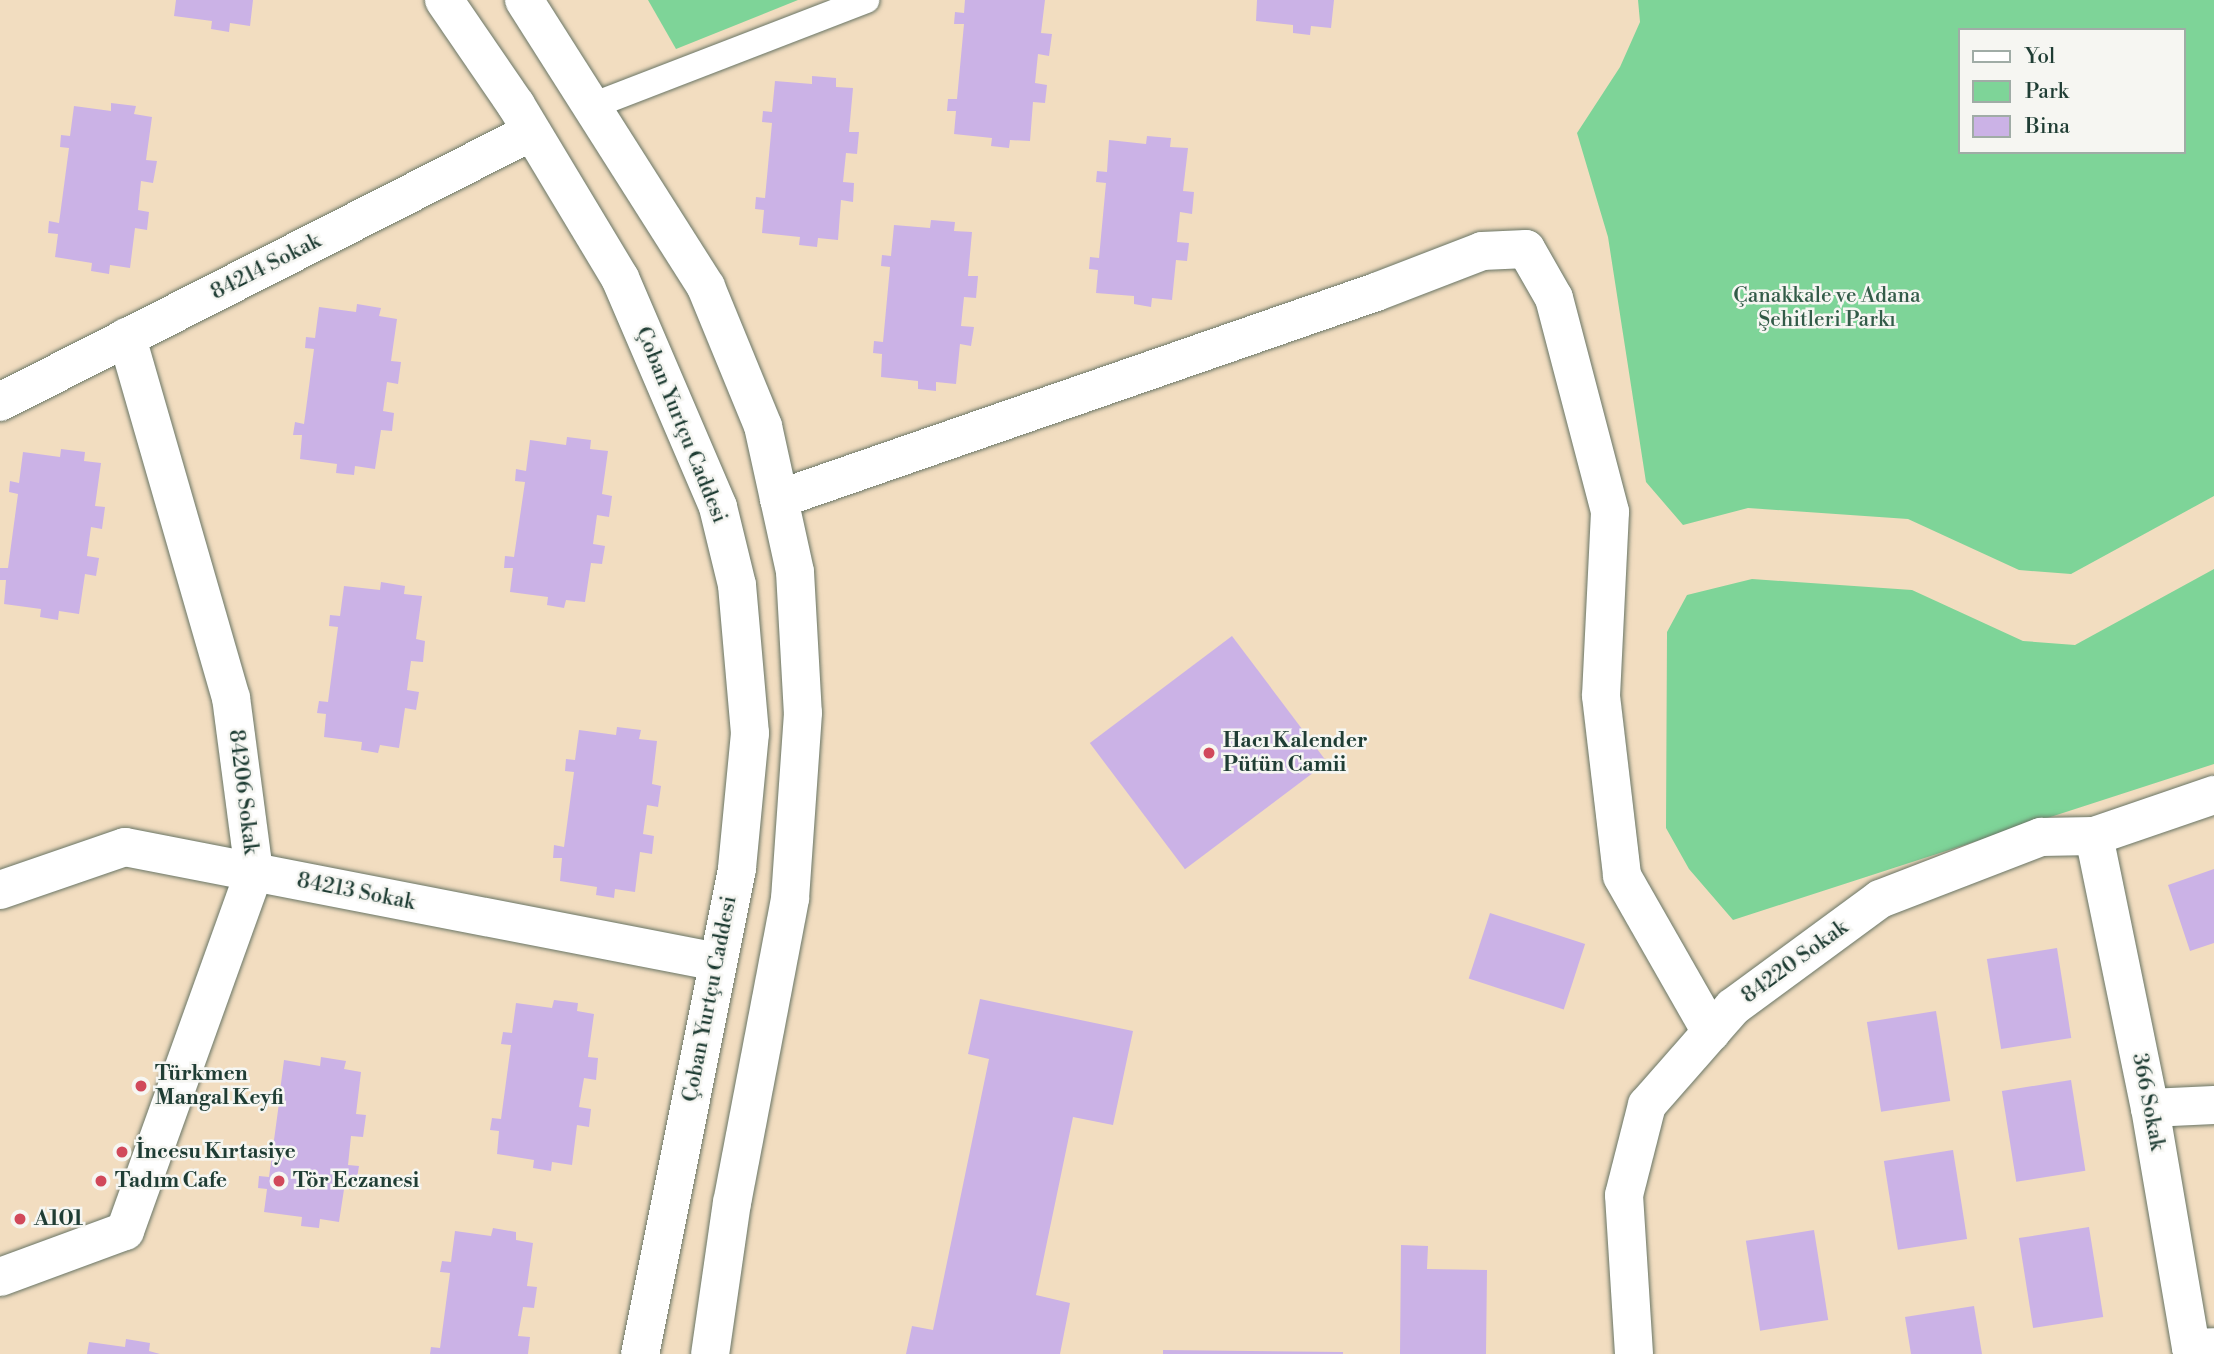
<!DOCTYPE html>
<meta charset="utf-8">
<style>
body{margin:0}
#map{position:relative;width:2214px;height:1354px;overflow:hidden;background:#f2ddc0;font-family:"Libre Bodoni",serif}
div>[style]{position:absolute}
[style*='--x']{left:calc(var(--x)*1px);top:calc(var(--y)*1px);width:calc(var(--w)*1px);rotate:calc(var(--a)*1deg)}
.green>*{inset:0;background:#7ed498}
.building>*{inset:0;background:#cbb2e6;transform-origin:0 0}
.roads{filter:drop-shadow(0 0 2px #697565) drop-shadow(0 0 2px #697565)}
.service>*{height:26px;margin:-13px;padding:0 13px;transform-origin:13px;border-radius:13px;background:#fff}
.minor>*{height:38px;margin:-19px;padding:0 19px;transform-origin:19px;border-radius:19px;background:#fff}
.secondary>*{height:38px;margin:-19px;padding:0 19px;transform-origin:19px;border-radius:19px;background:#fff}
.dots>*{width:19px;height:19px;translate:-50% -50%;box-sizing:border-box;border:4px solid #f6f6f2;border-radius:50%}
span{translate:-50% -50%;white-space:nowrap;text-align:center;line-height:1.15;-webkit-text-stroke:5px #f6f6f2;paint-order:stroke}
.street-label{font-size:21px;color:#1f3d34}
.park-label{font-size:21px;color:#325b48}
.poi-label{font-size:21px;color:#1f3d34;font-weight:700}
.left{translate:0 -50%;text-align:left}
.legend{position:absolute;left:1958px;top:28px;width:228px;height:126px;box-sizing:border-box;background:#f6f6f2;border:2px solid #a0aca6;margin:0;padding:9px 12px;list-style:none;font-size:21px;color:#1f3d34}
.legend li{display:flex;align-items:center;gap:14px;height:35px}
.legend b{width:35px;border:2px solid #a0aca6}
</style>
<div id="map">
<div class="green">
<div style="clip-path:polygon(648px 0,798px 0,676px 49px)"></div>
<div style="clip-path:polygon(evenodd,1638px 0,2214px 0,2214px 496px,2071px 574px,2019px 570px,1908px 519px,1748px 508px,1683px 525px,1646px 482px,1608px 237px,1577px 133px,1620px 67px,1640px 22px,1638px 0,1960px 30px,2184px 30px,2184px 152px,1960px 152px,1960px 30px)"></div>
<div style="clip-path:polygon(2214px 569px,2214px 764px,1733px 920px,1689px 869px,1666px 828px,1667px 632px,1687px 595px,1752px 579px,1912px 590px,2023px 641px,2075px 645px)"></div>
</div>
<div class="building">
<div style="clip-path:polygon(176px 0,253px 0,250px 26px,230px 23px,229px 32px,211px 29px,212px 21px,174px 16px)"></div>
<div style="clip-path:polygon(965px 0,1045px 0,1041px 33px,1052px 34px,1049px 56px,1038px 54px,1035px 83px,1047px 85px,1045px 103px,1033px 102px,1030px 141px,1010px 140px,1009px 148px,991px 146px,992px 138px,954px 134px,956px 111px,947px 111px,948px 99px,957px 99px,964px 24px,954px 24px,955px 12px,964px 13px)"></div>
<div style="clip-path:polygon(1257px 0,1334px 0,1331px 28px,1311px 26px,1310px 35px,1293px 33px,1293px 25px,1256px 21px)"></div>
<div style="clip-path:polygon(812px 76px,836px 78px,836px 87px,853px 88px,849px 132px,859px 132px,857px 154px,846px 153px,843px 182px,854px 183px,853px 202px,841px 200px,838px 240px,818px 238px,817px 247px,799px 245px,800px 237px,762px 233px,764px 210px,755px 209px,756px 197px,765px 198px,772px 123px,762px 122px,763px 111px,772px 112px,775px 81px,812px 84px)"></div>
<div style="clip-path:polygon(111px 103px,136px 106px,134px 114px,152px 117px,146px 160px,157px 161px,153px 183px,141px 181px,138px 210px,149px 212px,147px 230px,135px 228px,130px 268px,110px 265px,109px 274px,91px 271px,92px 263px,55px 257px,58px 234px,48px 233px,49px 221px,59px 223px,69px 148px,60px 147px,61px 135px,70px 136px,74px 106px,111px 111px)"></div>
<div style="clip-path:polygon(1147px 136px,1171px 138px,1170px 147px,1188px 148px,1183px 191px,1194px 192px,1192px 214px,1180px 212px,1177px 242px,1189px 243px,1187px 261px,1176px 260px,1172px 300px,1152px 298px,1151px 307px,1134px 304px,1134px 296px,1096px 293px,1098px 270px,1089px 269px,1090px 257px,1099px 258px,1106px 183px,1096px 182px,1097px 171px,1107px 172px,1109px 140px,1146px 144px)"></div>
<div style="clip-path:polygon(931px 220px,955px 222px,954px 231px,972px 232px,968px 276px,978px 276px,976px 298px,964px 297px,961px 326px,974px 327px,971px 346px,960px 344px,956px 384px,936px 382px,936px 391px,918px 389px,918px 381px,881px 377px,882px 354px,873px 353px,874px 341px,883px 342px,890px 267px,881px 266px,882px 255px,891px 256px,894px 225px,930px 228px)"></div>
<div style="clip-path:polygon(357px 304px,381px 308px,379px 316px,397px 319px,391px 361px,401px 362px,398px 384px,387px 382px,383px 411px,394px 413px,392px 431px,381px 430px,375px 469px,355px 466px,354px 475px,336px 473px,337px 464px,300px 459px,302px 435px,293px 435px,295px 422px,304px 424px,314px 349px,305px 348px,306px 337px,315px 338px,319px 307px,356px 312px)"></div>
<div style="clip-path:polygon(567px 437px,591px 440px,590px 449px,608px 451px,602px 494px,612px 496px,609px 517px,597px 515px,593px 544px,605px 546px,602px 564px,591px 563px,585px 602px,566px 600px,564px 608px,547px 605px,548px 597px,510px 592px,513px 568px,504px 568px,505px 556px,514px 557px,525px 482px,515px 481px,516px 469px,526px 471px,530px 440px,566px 445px)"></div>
<div style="clip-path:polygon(61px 449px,85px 452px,84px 461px,101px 463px,95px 506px,105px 507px,102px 529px,91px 527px,87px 556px,99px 558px,96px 576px,85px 574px,79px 614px,59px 611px,58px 620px,40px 617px,41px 609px,4px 604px,6px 580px,0 580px,0 568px,8px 568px,18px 494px,9px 492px,10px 481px,19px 483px,23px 452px,60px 457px)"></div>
<div style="clip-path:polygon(381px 582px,405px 586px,404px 594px,422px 596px,416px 639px,425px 641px,423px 662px,411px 661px,407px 690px,419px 692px,416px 710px,405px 708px,399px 748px,380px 745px,378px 753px,361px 750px,362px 742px,324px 737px,326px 714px,317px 713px,319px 701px,328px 702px,338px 627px,329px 626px,330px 615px,340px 616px,344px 586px,380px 590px)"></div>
<div style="left:1232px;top:636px;width:158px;height:178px;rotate:53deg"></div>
<div style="clip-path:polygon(617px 727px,641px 730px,639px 739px,657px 741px,652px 784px,661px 786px,658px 807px,647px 805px,643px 834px,654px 836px,652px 854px,640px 852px,635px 892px,615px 889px,614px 898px,596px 895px,597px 887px,560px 881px,562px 858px,553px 858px,554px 845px,564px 847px,574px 772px,565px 771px,566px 759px,575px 760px,579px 730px,616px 735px)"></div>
<div style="clip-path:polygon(2214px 869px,2214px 943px,2190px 951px,2168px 885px)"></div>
<div style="left:1490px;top:913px;width:100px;height:69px;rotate:18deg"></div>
<div style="left:2057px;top:948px;width:91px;height:71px;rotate:81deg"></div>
<div style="clip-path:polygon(980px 999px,1133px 1031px,1113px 1125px,1073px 1117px,1036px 1295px,1070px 1303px,1060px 1354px,906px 1354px,912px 1326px,933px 1330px,989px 1059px,968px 1054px)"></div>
<div style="clip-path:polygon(554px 1000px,578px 1003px,577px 1011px,594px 1014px,588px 1057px,598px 1058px,596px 1080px,584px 1078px,579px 1107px,591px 1109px,589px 1127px,577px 1125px,572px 1165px,552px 1162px,551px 1171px,533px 1168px,534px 1160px,497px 1154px,499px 1131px,490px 1130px,492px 1118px,501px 1119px,511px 1045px,501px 1044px,503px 1032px,512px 1033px,516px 1003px,552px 1008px)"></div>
<div style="left:1936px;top:1011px;width:91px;height:70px;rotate:81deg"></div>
<div style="clip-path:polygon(321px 1057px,346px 1061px,344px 1069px,361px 1072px,356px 1114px,366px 1115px,363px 1137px,351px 1136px,348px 1165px,359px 1166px,356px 1184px,345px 1183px,339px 1222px,320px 1219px,319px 1228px,301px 1226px,302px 1217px,264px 1212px,267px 1189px,258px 1188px,259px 1176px,269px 1177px,279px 1103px,269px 1101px,271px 1090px,280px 1091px,284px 1060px,320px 1066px)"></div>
<div style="left:2071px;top:1080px;width:92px;height:70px;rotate:81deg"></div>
<div style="left:1953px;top:1150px;width:90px;height:70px;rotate:81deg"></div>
<div style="left:2089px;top:1227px;width:91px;height:71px;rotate:81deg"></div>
<div style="clip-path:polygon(493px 1228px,516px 1232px,516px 1240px,533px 1243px,527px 1286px,537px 1287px,534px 1308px,523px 1307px,518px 1336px,530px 1337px,528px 1354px,430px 1354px,431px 1347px,440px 1348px,450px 1273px,440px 1272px,442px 1261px,451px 1262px,455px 1231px,491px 1236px)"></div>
<div style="left:1814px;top:1230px;width:91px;height:69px;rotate:81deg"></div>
<div style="clip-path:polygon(1401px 1245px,1428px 1246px,1427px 1269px,1487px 1270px,1486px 1354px,1400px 1354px)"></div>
<div style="clip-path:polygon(1974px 1306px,1982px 1354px,1911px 1354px,1905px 1317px)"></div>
<div style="clip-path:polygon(126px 1339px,150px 1343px,149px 1351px,160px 1354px,87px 1354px,89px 1342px,125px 1347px)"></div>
<div style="clip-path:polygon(1163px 1350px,1343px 1352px,1343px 1354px,1163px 1354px)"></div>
</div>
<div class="roads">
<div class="service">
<div style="--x:592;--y:106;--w:294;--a:-21.1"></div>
</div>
<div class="minor">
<div style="--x:0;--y:402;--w:596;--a:-26.95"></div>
<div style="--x:779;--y:499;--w:632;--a:-19.12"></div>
<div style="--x:1376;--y:292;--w:114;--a:-21.1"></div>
<div style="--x:1482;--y:251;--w:44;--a:-2.6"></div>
<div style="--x:1526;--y:249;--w:56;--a:60.3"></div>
<div style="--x:1554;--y:298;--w:221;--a:75.3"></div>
<div style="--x:1610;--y:512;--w:184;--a:92.8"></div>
<div style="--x:1601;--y:696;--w:181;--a:83.3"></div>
<div style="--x:1622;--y:876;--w:180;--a:60.3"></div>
<div style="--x:2094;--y:836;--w:278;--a:78.4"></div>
<div style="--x:2150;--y:1108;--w:243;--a:80.3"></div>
<div style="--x:2191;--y:1348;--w:23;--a:-2"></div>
<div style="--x:0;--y:890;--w:132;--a:-19"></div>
<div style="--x:125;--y:847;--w:603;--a:10.99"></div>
<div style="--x:2150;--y:1108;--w:64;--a:-2.7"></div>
<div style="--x:0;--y:1277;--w:133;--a:-20.2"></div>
<div style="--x:125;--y:1231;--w:381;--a:-70.2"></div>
<div style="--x:254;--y:872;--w:176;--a:-97.5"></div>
<div style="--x:231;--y:698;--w:376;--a:-106.1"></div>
<div style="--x:1634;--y:1354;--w:159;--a:-93.6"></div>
<div style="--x:1624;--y:1195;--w:93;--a:-75.7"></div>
<div style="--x:1647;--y:1105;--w:130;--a:-48.7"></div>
<div style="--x:1733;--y:1007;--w:182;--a:-36.3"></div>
<div style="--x:1880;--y:899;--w:173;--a:-21.1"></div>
<div style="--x:2041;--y:837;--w:53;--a:-1.1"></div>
<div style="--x:2094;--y:836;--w:127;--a:-18.9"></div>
</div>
<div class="secondary">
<div style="--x:444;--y:0;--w:127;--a:55.6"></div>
<div style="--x:516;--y:105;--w:202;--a:59"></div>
<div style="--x:620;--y:278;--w:249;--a:66.8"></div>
<div style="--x:718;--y:507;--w:80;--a:76.3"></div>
<div style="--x:737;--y:585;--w:149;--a:85"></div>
<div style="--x:750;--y:733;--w:137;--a:95.5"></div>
<div style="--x:737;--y:869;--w:495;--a:101.3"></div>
<div style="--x:524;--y:0;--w:340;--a:57.6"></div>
<div style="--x:706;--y:287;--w:150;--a:67.7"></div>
<div style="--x:763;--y:426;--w:149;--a:77.6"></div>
<div style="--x:795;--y:572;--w:141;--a:86.8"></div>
<div style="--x:803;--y:713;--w:186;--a:94"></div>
<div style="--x:790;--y:899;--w:309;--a:100.8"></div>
<div style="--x:732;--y:1202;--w:154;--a:98.2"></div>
</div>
</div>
<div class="dots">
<div style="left:1209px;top:753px;background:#d1495b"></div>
<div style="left:141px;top:1086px;background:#d1495b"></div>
<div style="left:122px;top:1152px;background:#d1495b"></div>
<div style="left:101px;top:1181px;background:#d1495b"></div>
<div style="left:279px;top:1181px;background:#d1495b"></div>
<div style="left:20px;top:1219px;background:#d1495b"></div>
</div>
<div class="street-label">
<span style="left:266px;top:267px;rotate:-27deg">84214 Sokak</span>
<span style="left:681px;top:425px;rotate:68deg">Çoban Yurtçu Caddesi</span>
<span style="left:243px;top:792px;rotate:83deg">84206 Sokak</span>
<span style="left:356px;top:892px;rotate:11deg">84213 Sokak</span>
<span style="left:1795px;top:962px;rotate:-36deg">84220 Sokak</span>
<span style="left:710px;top:999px;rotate:-79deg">Çoban Yurtçu Caddesi</span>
<span style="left:2148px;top:1102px;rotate:79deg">366 Sokak</span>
</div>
<div class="park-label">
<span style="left:1827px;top:308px">Çanakkale ve Adana<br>Şehitleri Parkı</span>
</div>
<div class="poi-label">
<span class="left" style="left:1223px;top:753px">Hacı Kalender<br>Pütün Camii</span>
<span class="left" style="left:155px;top:1086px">Türkmen<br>Mangal Keyfi</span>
<span class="left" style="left:136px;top:1152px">İncesu Kırtasiye</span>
<span class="left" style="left:115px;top:1181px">Tadım Cafe</span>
<span class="left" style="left:293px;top:1181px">Tör Eczanesi</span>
<span class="left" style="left:34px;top:1219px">A101</span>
</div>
<ul class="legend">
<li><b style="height:9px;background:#fff"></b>Yol</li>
<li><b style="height:19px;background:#7ed498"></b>Park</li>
<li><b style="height:19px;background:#cbb2e6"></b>Bina</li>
</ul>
</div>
